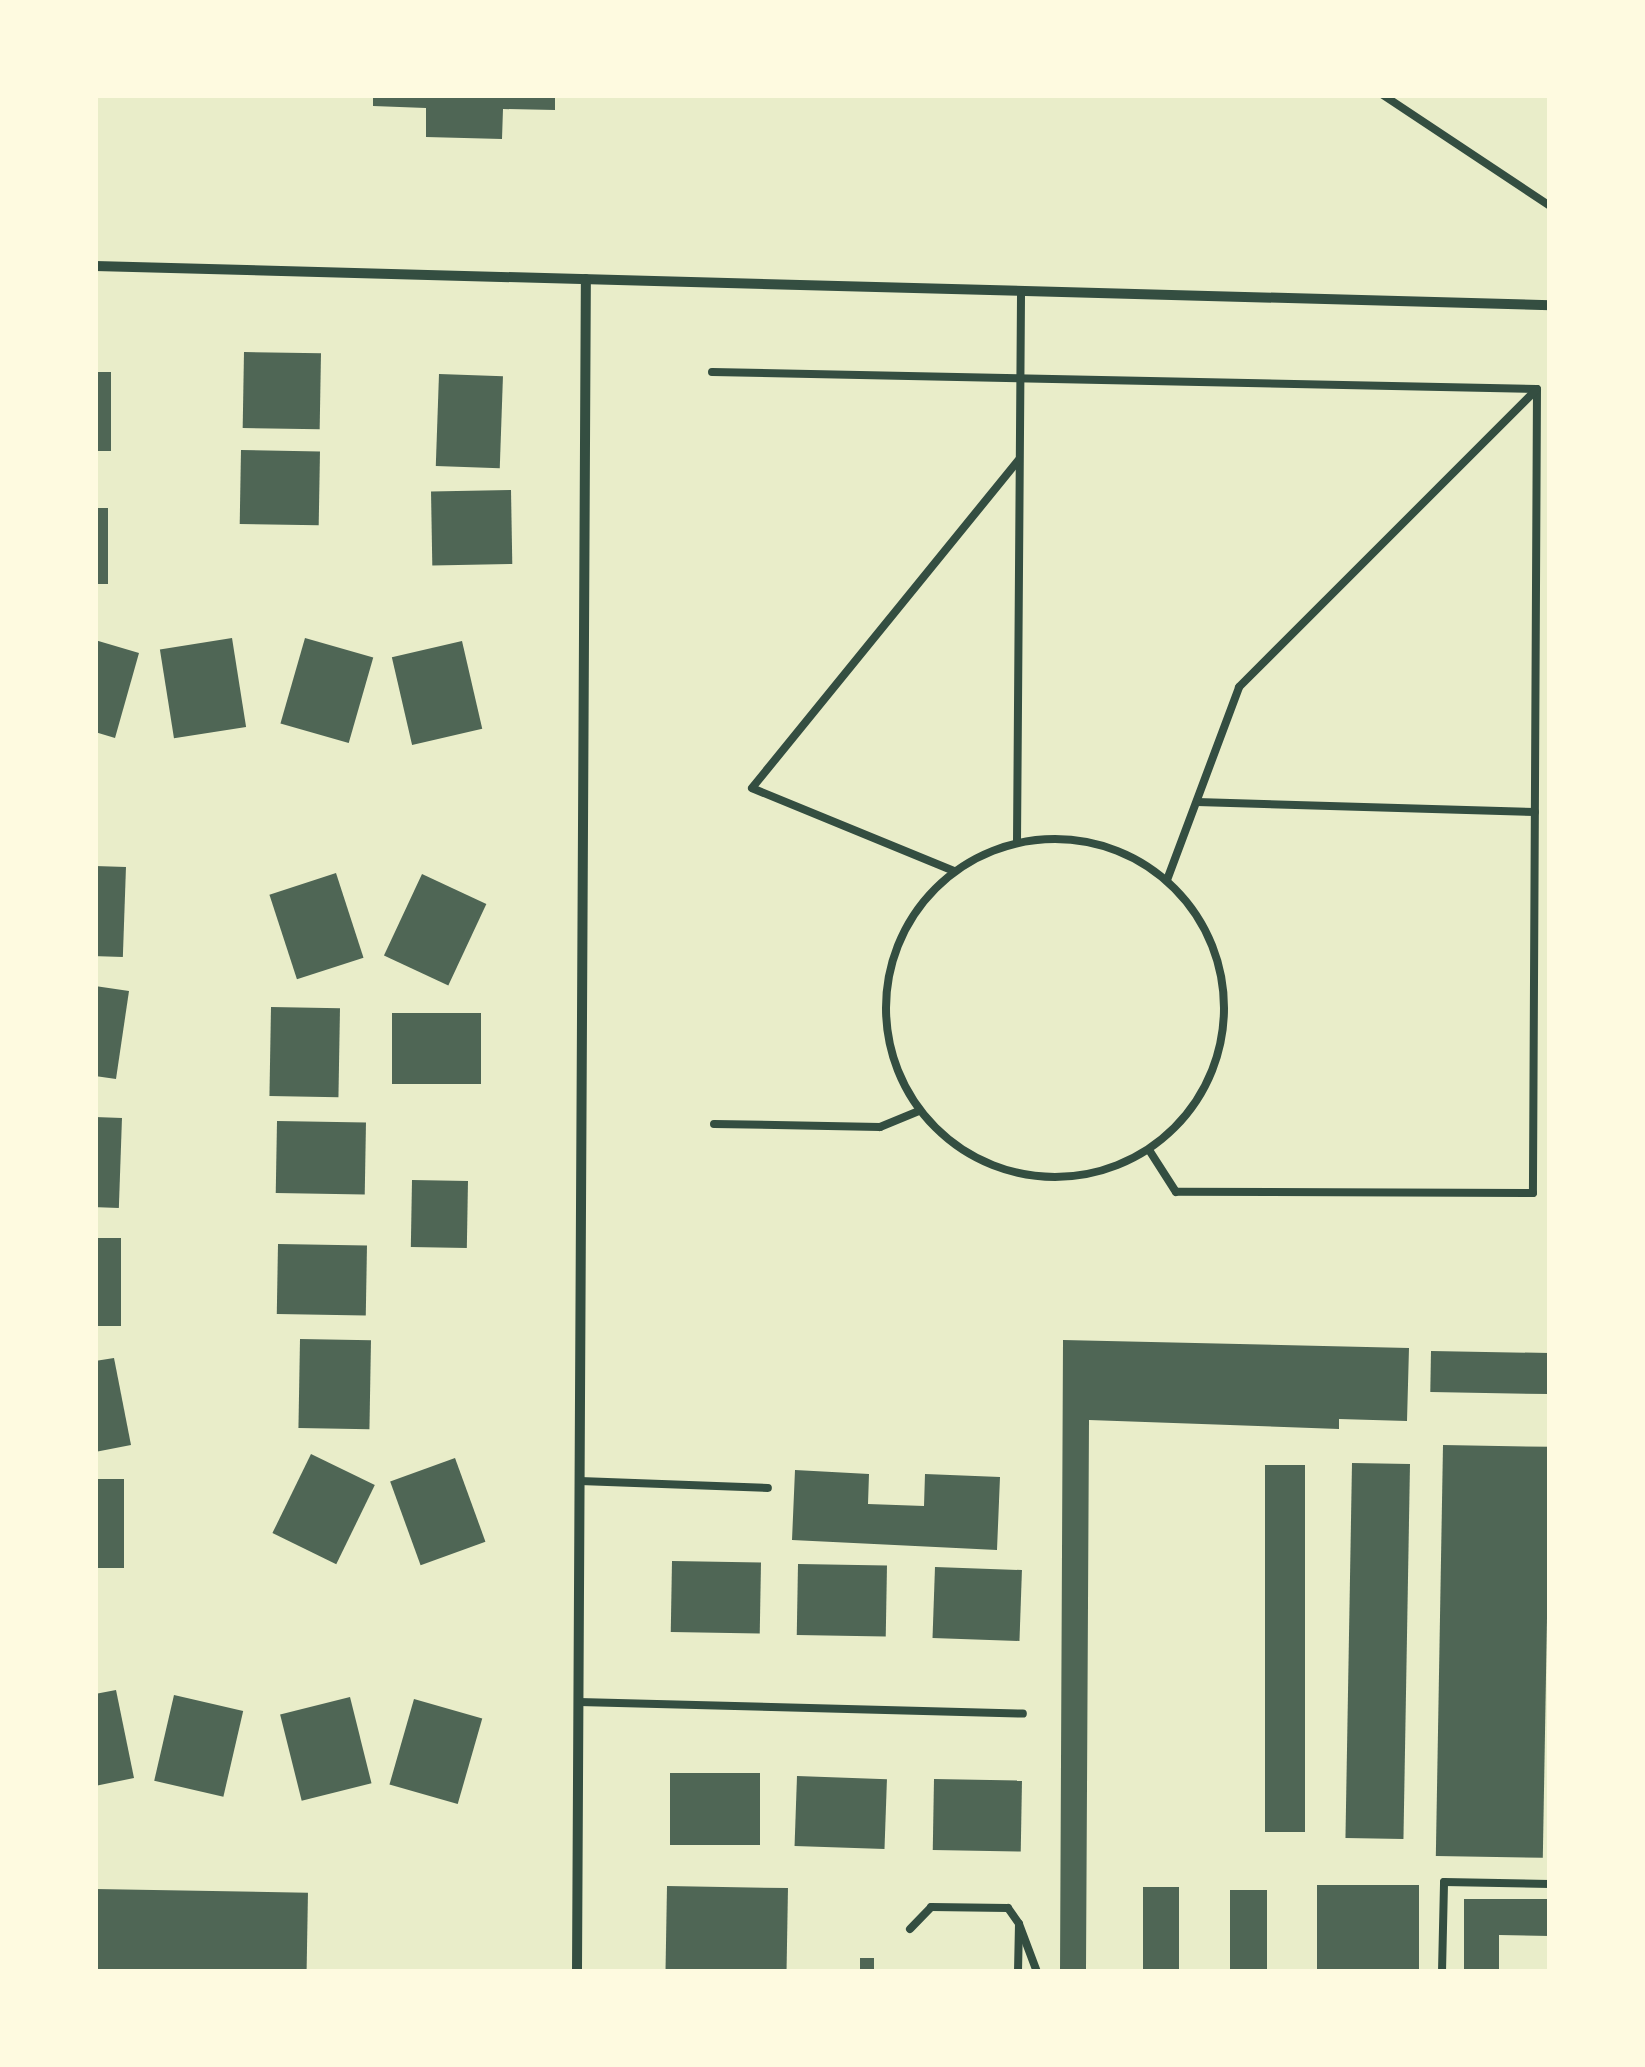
<!DOCTYPE html>
<style>
body{margin:0}
#map{position:relative;width:1645px;height:2067px;overflow:hidden;background:#e9edc9;font-family:"Noto Sans",sans-serif}
div>[style]{position:absolute}
[style*='--x']{left:calc(var(--x)*1px);top:calc(var(--y)*1px);width:calc(var(--w)*1px);rotate:calc(var(--a)*1deg)}
.building>*{inset:0;background:#4f6655;transform-origin:0 0}
.service>*{height:8px;margin:-4px;padding:0 4px;transform-origin:4px;border-radius:4px;background:#344e41}
.service>.ring{margin:-4px;padding:0;box-sizing:content-box;background:none;border:8px solid #344e41;border-radius:50%}
.minor>*{height:10px;margin:-5px;padding:0 5px;transform-origin:5px;border-radius:5px;background:#344e41}
span{translate:-50% -50%;white-space:nowrap;text-align:center;line-height:1.15;-webkit-text-stroke:8px #fefae0;paint-order:stroke}
.frame{position:absolute;inset:0;border:98px solid #fefae0;pointer-events:none}
</style>
<div id="map">
<div class="building">
<div style="clip-path:polygon(373px 95px,555px 95px,555px 110px,503px 109px,502px 139px,426px 137px,426px 108px,373px 106px)"></div>
<div style="left:244px;top:352px;width:77px;height:76px;rotate:1deg"></div>
<div style="left:95px;top:372px;width:16px;height:79px"></div>
<div style="left:439px;top:374px;width:64px;height:92px;rotate:2deg"></div>
<div style="left:241px;top:450px;width:79px;height:74px;rotate:1deg"></div>
<div style="left:511px;top:490px;width:74px;height:80px;rotate:89deg"></div>
<div style="left:95px;top:508px;width:13px;height:76px"></div>
<div style="left:232px;top:638px;width:90px;height:73px;rotate:81deg"></div>
<div style="left:305px;top:638px;width:71px;height:89px;rotate:16deg"></div>
<div style="clip-path:polygon(95px 640px,139px 653px,115px 738px,95px 732px)"></div>
<div style="left:462px;top:641px;width:90px;height:72px;rotate:77deg"></div>
<div style="left:95px;top:866px;width:31px;height:90px;rotate:2deg"></div>
<div style="left:336px;top:873px;width:89px;height:70px;rotate:72deg"></div>
<div style="left:422px;top:874px;width:71px;height:90px;rotate:25deg"></div>
<div style="clip-path:polygon(95px 986px,129px 991px,116px 1079px,95px 1076px)"></div>
<div style="left:271px;top:1007px;width:69px;height:89px;rotate:1deg"></div>
<div style="left:392px;top:1013px;width:89px;height:71px"></div>
<div style="left:95px;top:1117px;width:27px;height:90px;rotate:2deg"></div>
<div style="left:277px;top:1121px;width:89px;height:72px;rotate:1deg"></div>
<div style="left:412px;top:1180px;width:56px;height:67px;rotate:1deg"></div>
<div style="left:95px;top:1238px;width:26px;height:88px"></div>
<div style="left:278px;top:1244px;width:89px;height:70px;rotate:1deg"></div>
<div style="left:300px;top:1339px;width:71px;height:89px;rotate:1deg"></div>
<div style="clip-path:polygon(1063px 1340px,1409px 1348px,1407px 1421px,1339px 1419px,1339px 1429px,1089px 1420px,1086px 1972px,1060px 1972px)"></div>
<div style="left:1431px;top:1351px;width:119px;height:41px;rotate:1deg"></div>
<div style="clip-path:polygon(114px 1358px,131px 1445px,95px 1452px,95px 1361px)"></div>
<div style="left:1443px;top:1445px;width:107px;height:411px;rotate:1deg"></div>
<div style="left:311px;top:1454px;width:71px;height:88px;rotate:26deg"></div>
<div style="left:455px;top:1458px;width:89px;height:69px;rotate:70deg"></div>
<div style="left:1352px;top:1463px;width:58px;height:375px;rotate:1deg"></div>
<div style="left:1265px;top:1465px;width:40px;height:367px"></div>
<div style="clip-path:polygon(795px 1470px,869px 1474px,868px 1504px,924px 1506px,925px 1474px,1000px 1477px,997px 1550px,792px 1540px)"></div>
<div style="left:95px;top:1479px;width:29px;height:89px"></div>
<div style="left:672px;top:1561px;width:89px;height:71px;rotate:1deg"></div>
<div style="left:798px;top:1564px;width:89px;height:71px;rotate:1deg"></div>
<div style="left:935px;top:1567px;width:87px;height:71px;rotate:2deg"></div>
<div style="clip-path:polygon(116px 1690px,134px 1778px,95px 1786px,95px 1694px)"></div>
<div style="left:174px;top:1695px;width:71px;height:88px;rotate:13deg"></div>
<div style="left:350px;top:1697px;width:89px;height:72px;rotate:76deg"></div>
<div style="left:414px;top:1699px;width:71px;height:89px;rotate:16deg"></div>
<div style="left:670px;top:1773px;width:90px;height:72px"></div>
<div style="left:797px;top:1776px;width:90px;height:70px;rotate:2deg"></div>
<div style="left:934px;top:1779px;width:88px;height:71px;rotate:1deg"></div>
<div style="left:1317px;top:1885px;width:102px;height:87px"></div>
<div style="left:667px;top:1886px;width:121px;height:86px;rotate:1deg"></div>
<div style="left:1143px;top:1887px;width:36px;height:85px"></div>
<div style="left:95px;top:1889px;width:213px;height:83px;rotate:1deg"></div>
<div style="left:1230px;top:1890px;width:37px;height:82px"></div>
<div style="clip-path:polygon(1464px 1899px,1550px 1899px,1550px 1936px,1499px 1935px,1499px 1972px,1464px 1972px)"></div>
<div style="left:860px;top:1958px;width:14px;height:14px"></div>
</div>
<div class="service">
<div style="--x:1383;--y:95;--w:201;--a:33.6"></div>
<div style="--x:712;--y:372;--w:825;--a:1.18"></div>
<div style="--x:1537;--y:389;--w:804;--a:90.29"></div>
<div style="--x:1533;--y:1193;--w:357;--a:-179.8"></div>
<div style="--x:1176;--y:1192;--w:50;--a:-122.7"></div>
<div style="--x:1197;--y:802;--w:338;--a:1.7"></div>
<div class="ring" style="left:886px;top:839px;width:330px;height:330px"></div>
<div style="--x:1017;--y:842;--w:551;--a:-89.58"></div>
<div style="--x:954;--y:871;--w:218;--a:-157.7"></div>
<div style="--x:752;--y:788;--w:423;--a:-50.9"></div>
<div style="--x:1167;--y:880;--w:206;--a:-69.5"></div>
<div style="--x:1239;--y:687;--w:421;--a:-45"></div>
<div style="--x:714;--y:1124;--w:166;--a:1"></div>
<div style="--x:880;--y:1127;--w:42;--a:-22.3"></div>
<div style="--x:580;--y:1481;--w:188;--a:2.1"></div>
<div style="--x:579;--y:1702;--w:444;--a:1.5"></div>
<div style="--x:1019;--y:1924;--w:51;--a:69.4"></div>
<div style="--x:910;--y:1929;--w:30;--a:-46"></div>
<div style="--x:931;--y:1907;--w:77;--a:0.7"></div>
<div style="--x:1008;--y:1908;--w:19;--a:55"></div>
<div style="--x:1019;--y:1924;--w:48;--a:91.2"></div>
<div style="--x:1442;--y:1972;--w:90;--a:-88.7"></div>
<div style="--x:1444;--y:1882;--w:106;--a:1.1"></div>
</div>
<div class="minor">
<div style="--x:95;--y:266;--w:1456;--a:1.54"></div>
<div style="--x:577;--y:1972;--w:1693;--a:-89.7"></div>
</div>
<div class="frame"></div>
</div>
